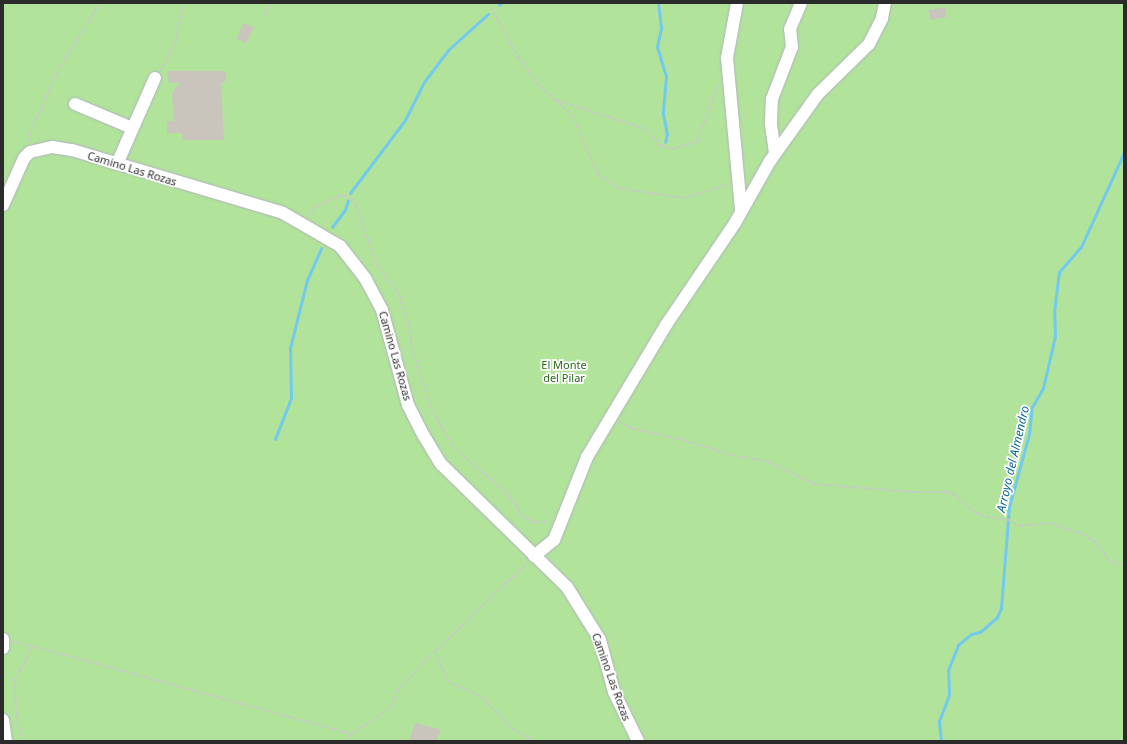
<!DOCTYPE html>
<style>
body{margin:0}
#map{position:relative;width:1127px;height:744px;overflow:hidden;background:#ede7de;font-family:"Noto Sans",sans-serif}
div>[style]{position:absolute}
[style*='--x']{left:calc(var(--x)*1px);top:calc(var(--y)*1px);width:calc(var(--w)*1px);rotate:calc(var(--a)*1deg)}
.green>*{inset:0;background:#b2e39b;transform-origin:0 0}
.stream>*{height:3px;margin:-1.5px;padding:0 1.5px;transform-origin:1.5px;border-radius:1.5px;background:#72caee}
.building>*{inset:0;background:#c9c5bc;transform-origin:0 0}
.path>*{height:1.5px;margin-top:-0.75px;transform-origin:0;background:repeating-linear-gradient(90deg,#c8c8c8 0 3px,transparent 0 5px)}
.roads{filter:drop-shadow(0 0 1px #b1b4bf) drop-shadow(0 0 1px #b1b4bf)}
.minor>*{height:12px;margin:-6px;padding:0 6px;transform-origin:6px;border-radius:6px;background:#fff}
span{translate:-50% -50%;white-space:nowrap;text-align:center;line-height:1.15;-webkit-text-stroke:3.5px #fff;paint-order:stroke}
.street-label{font-size:11px;color:#2b2b2b}
.park-label{font-size:11px;color:#29691b}
.water-label{font-size:12px;color:#0e699d;font-style:italic}
.frame{position:absolute;inset:0;border:4px solid #2b2b2b;pointer-events:none}
</style>
<div id="map">
<div class="green">
<div style="left:3px;top:3px;width:1121px;height:738px"></div>
</div>
<div class="stream">
<div style="--x:658;--y:3;--w:25;--a:83"></div>
<div style="--x:661;--y:28;--w:19;--a:102"></div>
<div style="--x:657;--y:47;--w:31;--a:73"></div>
<div style="--x:666;--y:77;--w:37;--a:95"></div>
<div style="--x:663;--y:114;--w:20;--a:79"></div>
<div style="--x:667;--y:134;--w:8;--a:104"></div>
<div style="--x:499;--y:5;--w:3;--a:-45"></div>
<div style="--x:350;--y:193;--w:91;--a:-53"></div>
<div style="--x:405;--y:120;--w:42;--a:-63.4"></div>
<div style="--x:424;--y:82;--w:40;--a:-53"></div>
<div style="--x:448;--y:50;--w:54;--a:-42"></div>
<div style="--x:332;--y:227;--w:21;--a:-53"></div>
<div style="--x:345;--y:210;--w:10;--a:-73"></div>
<div style="--x:275;--y:439;--w:44;--a:-68.7"></div>
<div style="--x:291;--y:398;--w:50;--a:-91.1"></div>
<div style="--x:290;--y:348;--w:70;--a:-76"></div>
<div style="--x:307;--y:280;--w:35;--a:-66"></div>
<div style="--x:941;--y:741;--w:20;--a:-96"></div>
<div style="--x:939;--y:721;--w:28;--a:-69"></div>
<div style="--x:949;--y:695;--w:25;--a:-92"></div>
<div style="--x:948;--y:670;--w:27;--a:-68"></div>
<div style="--x:958;--y:645;--w:17;--a:-40"></div>
<div style="--x:971;--y:634;--w:9;--a:-13"></div>
<div style="--x:980;--y:632;--w:23;--a:-41"></div>
<div style="--x:997;--y:617;--w:10;--a:-66"></div>
<div style="--x:1001;--y:608;--w:101;--a:-85.5"></div>
<div style="--x:1009;--y:507;--w:76;--a:-74.7"></div>
<div style="--x:1029;--y:434;--w:27;--a:-84"></div>
<div style="--x:1032;--y:407;--w:22;--a:-60"></div>
<div style="--x:1043;--y:388;--w:53;--a:-77"></div>
<div style="--x:1055;--y:336;--w:24;--a:-92"></div>
<div style="--x:1054;--y:312;--w:40;--a:-82.9"></div>
<div style="--x:1059;--y:272;--w:33;--a:-49"></div>
<div style="--x:1081;--y:247;--w:104;--a:-65.6"></div>
</div>
<div class="building">
<div style="left:945px;top:7px;width:10px;height:17px;rotate:79deg"></div>
<div style="left:244px;top:23px;width:11px;height:17px;rotate:27deg"></div>
<div style="clip-path:polygon(167px 71px,226px 71px,226px 81px,221px 83px,224px 140px,183px 140px,182px 133px,167px 133px,167px 121px,174px 121px,172px 94px,179px 83px,169px 83px)"></div>
<div style="clip-path:polygon(415px 723px,441px 730px,436px 741px,409px 741px)"></div>
</div>
<div class="path">
<div style="--x:489;--y:3;--w:63;--a:61.4"></div>
<div style="--x:519;--y:58;--w:32;--a:54"></div>
<div style="--x:538;--y:84;--w:47;--a:42.4"></div>
<div style="--x:573;--y:116;--w:63;--a:66.7"></div>
<div style="--x:598;--y:174;--w:24;--a:36"></div>
<div style="--x:617;--y:188;--w:66;--a:8.7"></div>
<div style="--x:682;--y:198;--w:48;--a:-15.8"></div>
<div style="--x:263;--y:16;--w:15;--a:-58"></div>
<div style="--x:160;--y:71;--w:31;--a:-61"></div>
<div style="--x:175;--y:44;--w:42;--a:-79"></div>
<div style="--x:556;--y:100;--w:95;--a:17.9"></div>
<div style="--x:646;--y:129;--w:21;--a:49"></div>
<div style="--x:660;--y:145;--w:13;--a:18"></div>
<div style="--x:672;--y:149;--w:26;--a:-16"></div>
<div style="--x:697;--y:142;--w:61;--a:-69.8"></div>
<div style="--x:30;--y:141;--w:7;--a:-98"></div>
<div style="--x:29;--y:134;--w:74;--a:-65.2"></div>
<div style="--x:60;--y:67;--w:75;--a:-58"></div>
<div style="--x:309;--y:217;--w:9;--a:-63"></div>
<div style="--x:313;--y:209;--w:28;--a:-27"></div>
<div style="--x:338;--y:196;--w:7;--a:-8"></div>
<div style="--x:345;--y:195;--w:7;--a:34"></div>
<div style="--x:351;--y:199;--w:9;--a:54"></div>
<div style="--x:356;--y:206;--w:62;--a:70.1"></div>
<div style="--x:377;--y:264;--w:35;--a:53"></div>
<div style="--x:398;--y:292;--w:31;--a:71"></div>
<div style="--x:408;--y:321;--w:30;--a:81"></div>
<div style="--x:413;--y:351;--w:59;--a:72.2"></div>
<div style="--x:431;--y:407;--w:44;--a:61.7"></div>
<div style="--x:452;--y:446;--w:63;--a:40.5"></div>
<div style="--x:500;--y:487;--w:23;--a:47"></div>
<div style="--x:516;--y:504;--w:13;--a:63"></div>
<div style="--x:522;--y:516;--w:13;--a:27"></div>
<div style="--x:534;--y:522;--w:15;--a:0"></div>
<div style="--x:619;--y:422;--w:17;--a:25"></div>
<div style="--x:634;--y:429;--w:51;--a:12.4"></div>
<div style="--x:684;--y:440;--w:50;--a:17.4"></div>
<div style="--x:732;--y:455;--w:39;--a:10"></div>
<div style="--x:770;--y:462;--w:49;--a:26.6"></div>
<div style="--x:814;--y:484;--w:98;--a:4.7"></div>
<div style="--x:912;--y:492;--w:34;--a:0"></div>
<div style="--x:946;--y:492;--w:8;--a:14"></div>
<div style="--x:954;--y:494;--w:29;--a:41"></div>
<div style="--x:976;--y:513;--w:12;--a:20"></div>
<div style="--x:987;--y:517;--w:22;--a:8"></div>
<div style="--x:1009;--y:520;--w:13;--a:29"></div>
<div style="--x:1020;--y:526;--w:30;--a:-6"></div>
<div style="--x:1050;--y:523;--w:36;--a:19"></div>
<div style="--x:1084;--y:535;--w:13;--a:29"></div>
<div style="--x:1095;--y:541;--w:25;--a:53"></div>
<div style="--x:1110;--y:561;--w:15;--a:16"></div>
<div style="--x:14;--y:641;--w:351;--a:15.4"></div>
<div style="--x:435;--y:651;--w:34;--a:66"></div>
<div style="--x:449;--y:682;--w:35;--a:24"></div>
<div style="--x:481;--y:696;--w:46;--a:45.9"></div>
<div style="--x:513;--y:729;--w:24;--a:30"></div>
<div style="--x:23;--y:741;--w:28;--a:-105"></div>
<div style="--x:16;--y:714;--w:33;--a:-93"></div>
<div style="--x:14;--y:681;--w:38;--a:-62"></div>
<div style="--x:346;--y:741;--w:9;--a:-49"></div>
<div style="--x:352;--y:734;--w:46;--a:-34.4"></div>
<div style="--x:390;--y:708;--w:18;--a:-68"></div>
<div style="--x:397;--y:691;--w:37;--a:-47"></div>
<div style="--x:422;--y:664;--w:146;--a:-43.9"></div>
</div>
<div class="roads">
<div class="minor">
<div style="--x:737;--y:3;--w:56;--a:100.3"></div>
<div style="--x:727;--y:58;--w:153;--a:84.7"></div>
<div style="--x:75;--y:104;--w:62;--a:22.8"></div>
<div style="--x:775;--y:153;--w:30;--a:-98"></div>
<div style="--x:771;--y:123;--w:24;--a:-88"></div>
<div style="--x:772;--y:99;--w:56;--a:-69"></div>
<div style="--x:792;--y:47;--w:18;--a:-96"></div>
<div style="--x:790;--y:29;--w:28;--a:-67"></div>
<div style="--x:117;--y:164;--w:94;--a:-66.2"></div>
<div style="--x:3;--y:205;--w:51;--a:-65.9"></div>
<div style="--x:24;--y:158;--w:8;--a:-45"></div>
<div style="--x:30;--y:152;--w:23;--a:-13"></div>
<div style="--x:52;--y:147;--w:20;--a:9"></div>
<div style="--x:72;--y:150;--w:220;--a:16.6"></div>
<div style="--x:283;--y:213;--w:66;--a:30.1"></div>
<div style="--x:340;--y:246;--w:41;--a:52"></div>
<div style="--x:365;--y:278;--w:36;--a:62"></div>
<div style="--x:382;--y:310;--w:98;--a:74.7"></div>
<div style="--x:408;--y:405;--w:35;--a:63"></div>
<div style="--x:424;--y:436;--w:33;--a:59"></div>
<div style="--x:441;--y:464;--w:176;--a:44.3"></div>
<div style="--x:567;--y:587;--w:62;--a:58.1"></div>
<div style="--x:600;--y:640;--w:54;--a:74.9"></div>
<div style="--x:614;--y:692;--w:55;--a:63.9"></div>
<div style="--x:534;--y:556;--w:26;--a:-39"></div>
<div style="--x:554;--y:540;--w:89;--a:-68.3"></div>
<div style="--x:587;--y:457;--w:154;--a:-59.1"></div>
<div style="--x:666;--y:325;--w:123;--a:-55.9"></div>
<div style="--x:735;--y:223;--w:71;--a:-60.6"></div>
<div style="--x:770;--y:161;--w:82;--a:-54.4"></div>
<div style="--x:818;--y:94;--w:71;--a:-44.4"></div>
<div style="--x:869;--y:44;--w:29;--a:-63"></div>
<div style="--x:882;--y:18;--w:15;--a:-79"></div>
<div style="--x:3;--y:639;--w:9;--a:90"></div>
<div style="--x:3;--y:720;--w:21;--a:82"></div>
</div>
</div>
<div class="street-label">
<span style="left:132px;top:169px;rotate:17deg">Camino Las Rozas</span>
<span style="left:395px;top:356px;rotate:74deg">Camino Las Rozas</span>
<span style="left:611px;top:677px;rotate:70deg">Camino Las Rozas</span>
</div>
<div class="park-label">
<span style="left:564px;top:372px">El Monte<br>del Pilar</span>
</div>
<div class="water-label">
<span style="left:1013px;top:459px;rotate:-77deg">Arroyo del Almendro</span>
</div>
<div class="frame"></div>
</div>
